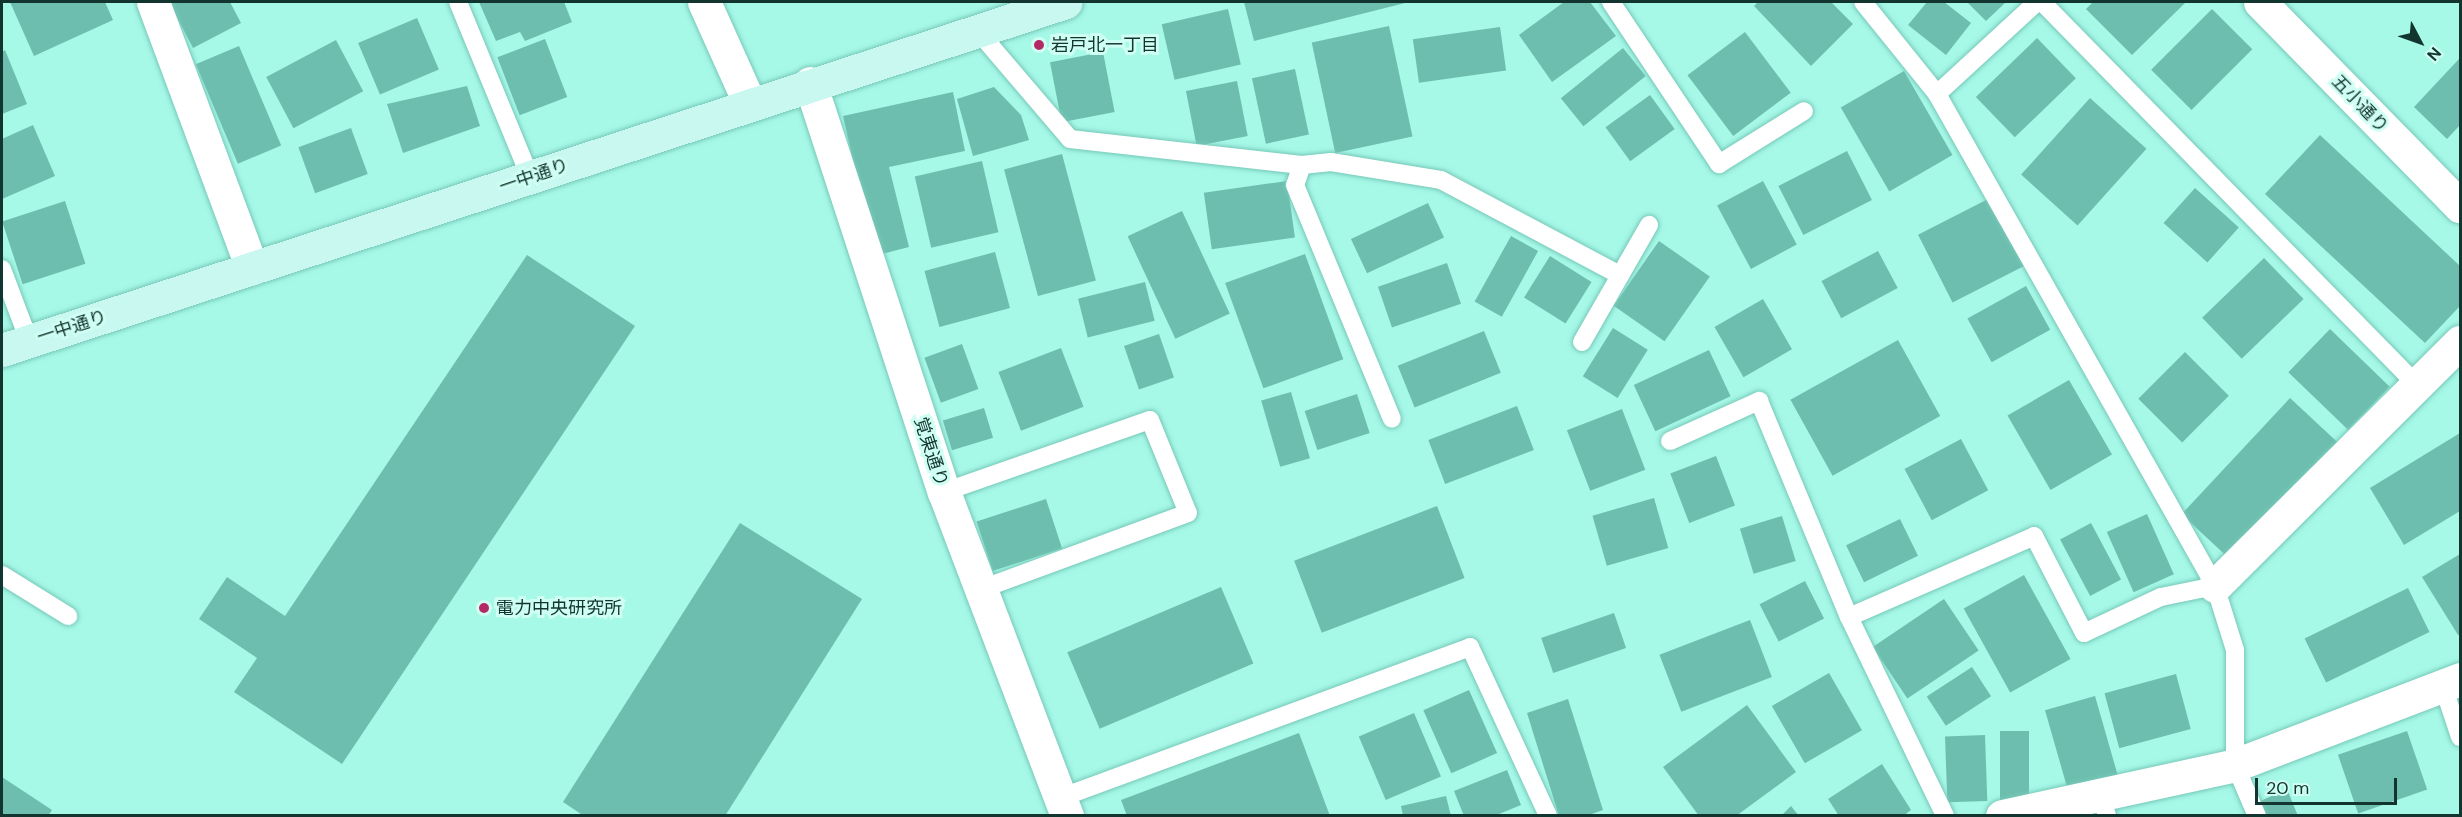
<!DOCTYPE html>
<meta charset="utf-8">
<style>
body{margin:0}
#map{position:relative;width:2462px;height:817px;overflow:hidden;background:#a6f8e7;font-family:"DM Sans","Noto Sans JP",sans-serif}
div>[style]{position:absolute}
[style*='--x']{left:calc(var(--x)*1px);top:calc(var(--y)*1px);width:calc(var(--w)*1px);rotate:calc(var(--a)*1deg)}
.building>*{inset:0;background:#6dbeae;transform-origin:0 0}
.roads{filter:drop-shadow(0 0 2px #77c8b8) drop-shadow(0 0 2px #77c8b8)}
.lane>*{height:18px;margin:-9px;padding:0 9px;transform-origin:9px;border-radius:9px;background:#fff}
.street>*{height:33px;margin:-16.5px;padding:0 16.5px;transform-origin:16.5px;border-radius:16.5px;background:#fff}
.secondary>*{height:33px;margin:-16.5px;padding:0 16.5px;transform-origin:16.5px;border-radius:16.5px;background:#c8f8f0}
.dots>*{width:16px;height:16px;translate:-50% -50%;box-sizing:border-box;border:3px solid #cffef3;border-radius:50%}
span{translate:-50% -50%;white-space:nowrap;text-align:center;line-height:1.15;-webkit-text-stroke:6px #cffef3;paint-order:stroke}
.poi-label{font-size:18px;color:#13352f}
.left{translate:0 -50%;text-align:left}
.street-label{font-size:18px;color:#13352f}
.frame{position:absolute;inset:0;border:3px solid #13352f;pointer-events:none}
.north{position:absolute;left:2390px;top:12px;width:60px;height:60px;-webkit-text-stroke:4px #cffef3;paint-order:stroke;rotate:131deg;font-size:16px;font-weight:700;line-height:24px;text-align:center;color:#13352f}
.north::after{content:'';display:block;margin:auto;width:21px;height:27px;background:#13352f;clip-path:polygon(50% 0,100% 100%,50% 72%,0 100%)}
.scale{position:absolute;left:2255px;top:778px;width:142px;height:27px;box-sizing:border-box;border:3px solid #13352f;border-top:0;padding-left:8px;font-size:18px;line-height:21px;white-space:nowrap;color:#13352f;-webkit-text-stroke:4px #cffef3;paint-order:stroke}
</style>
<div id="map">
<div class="building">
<div style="clip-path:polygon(10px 2px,105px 2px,113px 20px,34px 56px)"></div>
<div style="clip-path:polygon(169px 2px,230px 2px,241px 23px,193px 48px)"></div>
<div style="clip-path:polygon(479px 2px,564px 2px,572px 22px,525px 41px,520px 32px,496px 41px)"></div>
<div style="clip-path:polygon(1244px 2px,1409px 2px,1254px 41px)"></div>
<div style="clip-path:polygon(1564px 2px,1590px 2px,1616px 36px,1552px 82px,1519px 35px)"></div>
<div style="clip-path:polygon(1758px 2px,1831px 2px,1853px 24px,1811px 66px,1754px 6px)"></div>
<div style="clip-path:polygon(1927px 2px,1944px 2px,1971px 23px,1946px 55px,1908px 25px)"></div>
<div style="clip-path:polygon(1967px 2px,2006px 2px,1986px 21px)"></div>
<div style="clip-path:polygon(2093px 2px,2186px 2px,2132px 55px,2086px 9px)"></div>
<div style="left:1228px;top:9px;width:57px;height:68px;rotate:77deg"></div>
<div style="left:2212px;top:9px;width:57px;height:86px;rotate:45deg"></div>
<div style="left:417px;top:18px;width:56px;height:64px;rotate:67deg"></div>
<div style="left:1389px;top:26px;width:113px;height:79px;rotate:78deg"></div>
<div style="left:1500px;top:27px;width:44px;height:88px;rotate:82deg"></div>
<div style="left:1745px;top:32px;width:76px;height:72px;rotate:53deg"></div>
<div style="left:2037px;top:38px;width:56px;height:85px;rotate:46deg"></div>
<div style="left:545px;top:39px;width:62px;height:51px;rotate:69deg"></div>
<div style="left:336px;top:40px;width:58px;height:79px;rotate:62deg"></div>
<div style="left:239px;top:46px;width:108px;height:47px;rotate:67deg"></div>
<div style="left:1623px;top:48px;width:36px;height:80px;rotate:51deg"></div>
<div style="clip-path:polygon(5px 50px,27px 104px,2px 114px,2px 52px)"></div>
<div style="left:1103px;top:52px;width:61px;height:54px;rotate:79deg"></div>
<div style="clip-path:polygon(2459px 59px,2460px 125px,2447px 139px,2414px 107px)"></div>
<div style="left:1295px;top:69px;width:67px;height:44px;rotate:78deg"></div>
<div style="left:1904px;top:71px;width:97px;height:73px;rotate:60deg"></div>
<div style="left:1237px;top:81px;width:56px;height:52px;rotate:79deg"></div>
<div style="clip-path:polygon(467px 86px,480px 126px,403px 153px,387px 104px)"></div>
<div style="clip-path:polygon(994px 87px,1021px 115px,1029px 140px,973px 156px,957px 99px)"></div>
<div style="clip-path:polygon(953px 92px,965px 151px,889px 167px,909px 247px,874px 256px,843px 116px)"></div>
<div style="left:1650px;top:95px;width:42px;height:55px;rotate:54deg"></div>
<div style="left:2090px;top:98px;width:76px;height:103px;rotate:42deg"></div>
<div style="clip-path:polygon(33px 125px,55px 176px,2px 199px,2px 139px)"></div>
<div style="left:351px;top:128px;width:49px;height:56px;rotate:70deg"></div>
<div style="clip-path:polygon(2320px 135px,2460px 266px,2460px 306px,2425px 343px,2265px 194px)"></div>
<div style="left:1847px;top:151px;width:55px;height:77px;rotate:63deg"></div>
<div style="left:1062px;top:154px;width:131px;height:60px;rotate:75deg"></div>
<div style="left:982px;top:161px;width:73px;height:69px;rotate:77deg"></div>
<div style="left:1287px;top:181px;width:57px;height:84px;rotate:82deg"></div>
<div style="left:1763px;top:181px;width:72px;height:52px;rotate:62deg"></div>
<div style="left:2195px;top:188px;width:59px;height:47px;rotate:42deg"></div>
<div style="left:1992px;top:197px;width:76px;height:83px;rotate:63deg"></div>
<div style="left:65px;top:201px;width:66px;height:66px;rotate:72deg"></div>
<div style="left:1428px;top:203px;width:38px;height:85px;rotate:65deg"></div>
<div style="left:1182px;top:211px;width:113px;height:60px;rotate:65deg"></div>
<div style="left:1511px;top:236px;width:31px;height:75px;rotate:29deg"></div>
<div style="left:1659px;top:241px;width:62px;height:79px;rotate:35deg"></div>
<div style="left:1878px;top:251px;width:42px;height:64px;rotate:62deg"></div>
<div style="left:995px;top:252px;width:58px;height:73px;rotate:75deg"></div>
<div style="left:1305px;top:254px;width:112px;height:85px;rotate:70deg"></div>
<div style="clip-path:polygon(527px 255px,635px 326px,342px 764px,234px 692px,257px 658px,199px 619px,227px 577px,285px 616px)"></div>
<div style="left:1550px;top:256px;width:49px;height:49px;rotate:32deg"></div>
<div style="left:2264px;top:258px;width:57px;height:86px;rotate:46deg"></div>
<div style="left:1447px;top:263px;width:43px;height:73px;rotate:71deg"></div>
<div style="left:1145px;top:282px;width:40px;height:69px;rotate:76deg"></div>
<div style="left:2026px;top:286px;width:50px;height:67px;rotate:61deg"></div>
<div style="left:1763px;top:299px;width:58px;height:56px;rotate:60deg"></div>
<div style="left:1613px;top:328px;width:41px;height:57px;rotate:32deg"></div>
<div style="left:2330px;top:329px;width:83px;height:60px;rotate:44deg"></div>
<div style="left:1484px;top:331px;width:45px;height:93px;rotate:68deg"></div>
<div style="left:1159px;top:334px;width:46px;height:37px;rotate:71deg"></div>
<div style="left:1898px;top:340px;width:87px;height:123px;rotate:61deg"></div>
<div style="left:962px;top:344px;width:48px;height:40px;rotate:70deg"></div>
<div style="left:1061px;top:348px;width:63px;height:67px;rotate:69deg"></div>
<div style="left:1709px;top:350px;width:51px;height:83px;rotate:65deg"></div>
<div style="left:2185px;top:352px;width:62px;height:66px;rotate:45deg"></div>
<div style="left:2069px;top:380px;width:86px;height:71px;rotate:60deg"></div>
<div style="left:1291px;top:392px;width:69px;height:31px;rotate:74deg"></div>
<div style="left:1357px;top:394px;width:41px;height:55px;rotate:72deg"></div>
<div style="left:2290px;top:398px;width:65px;height:159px;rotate:43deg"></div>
<div style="left:1517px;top:406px;width:47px;height:95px;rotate:69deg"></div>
<div style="left:984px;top:408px;width:31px;height:43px;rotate:73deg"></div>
<div style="left:1622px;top:409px;width:65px;height:59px;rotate:69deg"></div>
<div style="clip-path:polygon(2460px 433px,2460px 511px,2404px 545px,2370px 488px)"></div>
<div style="left:1961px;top:439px;width:58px;height:64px;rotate:62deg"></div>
<div style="left:1716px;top:456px;width:53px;height:49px;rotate:69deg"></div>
<div style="left:1654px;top:498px;width:52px;height:64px;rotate:74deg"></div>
<div style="left:1046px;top:499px;width:52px;height:73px;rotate:72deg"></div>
<div style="left:1437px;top:506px;width:77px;height:153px;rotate:69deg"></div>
<div style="left:2147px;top:514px;width:66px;height:44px;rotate:66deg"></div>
<div style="left:1782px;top:516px;width:47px;height:44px;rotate:73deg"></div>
<div style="left:1900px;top:519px;width:41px;height:60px;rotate:64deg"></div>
<div style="clip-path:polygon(740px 523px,862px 599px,725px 816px,584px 816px,563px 802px)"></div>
<div style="left:2091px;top:523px;width:64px;height:35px;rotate:62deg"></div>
<div style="clip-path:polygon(2460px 554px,2460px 634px,2458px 635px,2422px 577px)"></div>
<div style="left:2024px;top:575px;width:96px;height:69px;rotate:61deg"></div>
<div style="left:1805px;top:581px;width:42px;height:51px;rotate:63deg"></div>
<div style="left:1221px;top:587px;width:83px;height:167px;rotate:67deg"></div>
<div style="left:2408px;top:588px;width:49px;height:115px;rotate:64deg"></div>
<div style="left:1944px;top:599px;width:62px;height:86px;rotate:56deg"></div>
<div style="left:1614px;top:613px;width:37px;height:77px;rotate:71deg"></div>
<div style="left:1750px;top:620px;width:61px;height:97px;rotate:69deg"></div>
<div style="left:1972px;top:667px;width:35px;height:54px;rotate:57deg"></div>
<div style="left:1829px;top:673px;width:66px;height:66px;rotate:60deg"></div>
<div style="left:2176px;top:674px;width:57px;height:74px;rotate:75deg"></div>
<div style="left:1469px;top:690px;width:69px;height:50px;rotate:66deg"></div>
<div style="left:2095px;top:696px;width:90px;height:52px;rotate:74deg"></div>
<div style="clip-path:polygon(1568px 699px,1603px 810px,1586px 816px,1559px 816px,1527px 713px)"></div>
<div style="clip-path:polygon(1747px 705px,1796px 772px,1736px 816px,1699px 816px,1663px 767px)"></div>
<div style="left:1414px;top:713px;width:69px;height:60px;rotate:67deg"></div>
<div style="left:2000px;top:731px;width:29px;height:76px"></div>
<div style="left:2407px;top:731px;width:62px;height:73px;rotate:71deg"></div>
<div style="clip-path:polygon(1299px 733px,1330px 816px,1127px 816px,1121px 800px)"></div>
<div style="left:1985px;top:735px;width:66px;height:40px;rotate:88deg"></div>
<div style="clip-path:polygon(1882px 764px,1911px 810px,1903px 816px,1839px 816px,1828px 799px)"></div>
<div style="clip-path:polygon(1507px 770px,1521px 805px,1494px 816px,1464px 816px,1454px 791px)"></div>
<div style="clip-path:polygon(2px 777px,52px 810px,48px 816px,2px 816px)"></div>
<div style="clip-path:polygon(2287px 789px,2298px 816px,2261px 816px,2256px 803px)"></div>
<div style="clip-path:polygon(1446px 796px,1451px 816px,1403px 816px,1401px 806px)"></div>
<div style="clip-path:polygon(1791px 806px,1799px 816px,1781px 816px)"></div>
</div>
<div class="roads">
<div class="lane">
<div style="--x:458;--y:2;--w:189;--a:67.6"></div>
<div style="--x:1611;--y:2;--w:195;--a:56.3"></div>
<div style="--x:1719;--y:164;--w:100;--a:-31.9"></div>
<div style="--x:1863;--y:2;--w:118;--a:51.2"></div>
<div style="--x:1937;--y:94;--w:565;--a:60.53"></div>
<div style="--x:2215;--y:586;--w:67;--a:72.6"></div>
<div style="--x:2235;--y:650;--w:115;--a:90"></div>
<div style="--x:2235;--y:765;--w:56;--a:66.7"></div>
<div style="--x:2042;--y:2;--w:535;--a:45.61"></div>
<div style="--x:977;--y:30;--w:143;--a:49.5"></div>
<div style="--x:1070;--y:139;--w:233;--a:6.4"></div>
<div style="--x:1302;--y:165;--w:29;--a:-6"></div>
<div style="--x:1331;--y:162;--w:111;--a:9.3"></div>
<div style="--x:1441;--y:180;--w:203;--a:28"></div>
<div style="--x:1937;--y:94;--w:136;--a:-42.6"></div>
<div style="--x:1302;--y:165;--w:21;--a:109"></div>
<div style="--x:1295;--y:185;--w:253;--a:67.5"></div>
<div style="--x:2;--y:269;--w:77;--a:69.4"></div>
<div style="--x:1582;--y:342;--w:135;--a:-60.2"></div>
<div style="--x:1670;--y:441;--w:98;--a:-24.2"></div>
<div style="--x:1759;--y:401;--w:234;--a:67.4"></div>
<div style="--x:1849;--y:617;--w:221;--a:64.2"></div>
<div style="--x:944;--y:492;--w:218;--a:-19.3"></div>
<div style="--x:1150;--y:420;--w:100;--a:67.8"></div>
<div style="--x:1188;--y:513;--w:217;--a:159.8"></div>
<div style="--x:2;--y:575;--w:78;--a:31.8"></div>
<div style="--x:1849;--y:617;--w:202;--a:-23.6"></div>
<div style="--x:2034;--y:536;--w:109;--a:62.7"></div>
<div style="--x:2084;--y:633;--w:85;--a:-25.1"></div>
<div style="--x:2161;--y:597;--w:55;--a:-11.5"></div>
<div style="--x:2443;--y:686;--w:54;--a:71.6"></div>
<div style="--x:2100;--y:794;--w:23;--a:72"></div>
<div style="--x:1060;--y:798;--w:437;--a:-20.2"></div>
<div style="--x:1470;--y:647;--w:186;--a:65.2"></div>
</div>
<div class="street">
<div style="--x:153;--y:2;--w:284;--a:69.6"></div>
<div style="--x:704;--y:2;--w:110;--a:65.8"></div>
<div style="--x:2260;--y:2;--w:286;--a:45.6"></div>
<div style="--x:810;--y:83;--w:430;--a:71.9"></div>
<div style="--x:944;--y:492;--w:347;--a:69.2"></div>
<div style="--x:2215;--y:586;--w:346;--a:-44.9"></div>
<div style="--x:2002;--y:816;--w:239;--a:-12.3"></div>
<div style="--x:2235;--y:765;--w:241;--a:-20.9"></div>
</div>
<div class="secondary">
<div style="--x:2;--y:350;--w:1119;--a:-18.11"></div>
</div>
</div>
<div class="dots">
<div style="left:1039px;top:45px;background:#b42965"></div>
<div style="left:484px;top:608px;background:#b42965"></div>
</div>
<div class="poi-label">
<span class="left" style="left:1051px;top:45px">岩戸北一丁目</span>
<span class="left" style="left:496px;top:608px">電力中央研究所</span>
</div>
<div class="street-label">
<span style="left:2360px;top:104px;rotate:46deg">五小通り</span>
<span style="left:534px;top:176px;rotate:-19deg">一中通り</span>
<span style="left:72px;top:327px;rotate:-18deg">一中通り</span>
<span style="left:931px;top:452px;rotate:72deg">覚東通り</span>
</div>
<div class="frame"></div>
<div class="north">N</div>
<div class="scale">20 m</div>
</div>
